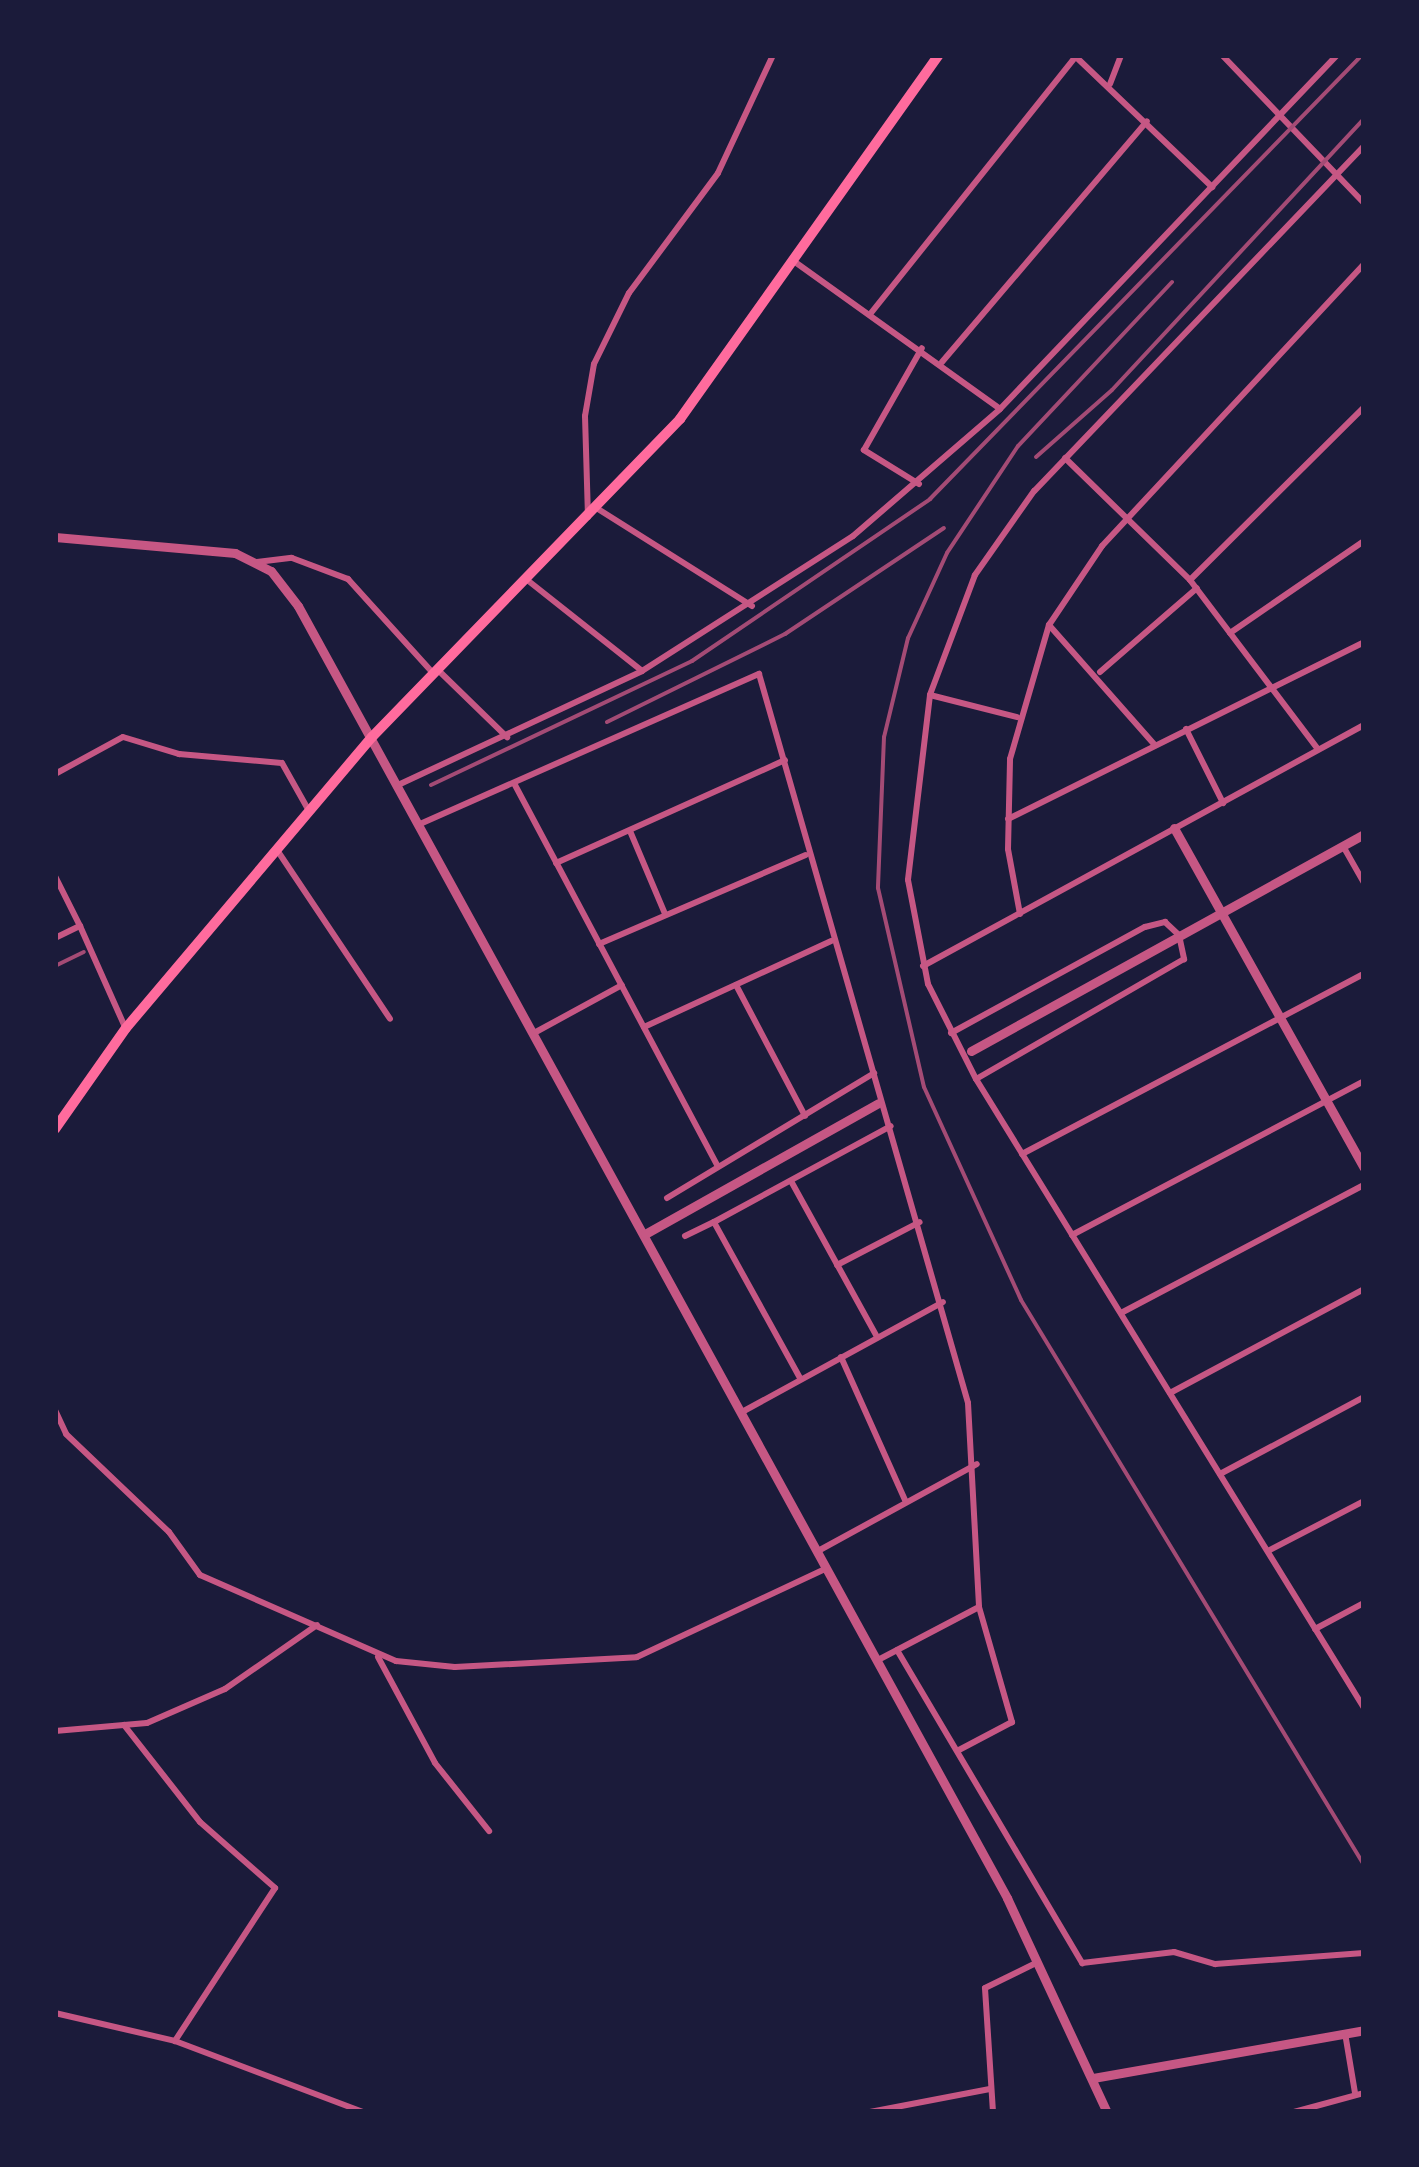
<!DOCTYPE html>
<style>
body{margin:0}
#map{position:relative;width:1419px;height:2167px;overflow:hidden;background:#1b1b3a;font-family:"DM Sans",sans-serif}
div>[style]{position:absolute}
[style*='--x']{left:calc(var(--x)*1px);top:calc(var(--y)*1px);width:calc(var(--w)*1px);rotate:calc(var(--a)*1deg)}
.minor>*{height:6px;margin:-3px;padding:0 3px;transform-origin:3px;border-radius:3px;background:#c65784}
.tertiary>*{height:9px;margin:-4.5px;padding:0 4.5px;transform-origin:4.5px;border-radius:4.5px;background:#c65784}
.secondary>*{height:10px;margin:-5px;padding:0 5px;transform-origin:5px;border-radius:5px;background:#ff6b9d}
.rail>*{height:4px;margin:-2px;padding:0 2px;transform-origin:2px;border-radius:2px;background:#a44b75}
span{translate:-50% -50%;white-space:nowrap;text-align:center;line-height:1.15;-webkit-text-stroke:9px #1b1b3a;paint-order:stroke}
.frame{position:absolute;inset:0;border:58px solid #1b1b3a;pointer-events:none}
</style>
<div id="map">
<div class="minor">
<div style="--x:1222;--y:55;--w:205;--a:46.2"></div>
<div style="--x:1075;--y:56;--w:190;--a:43.7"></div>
<div style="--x:1110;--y:84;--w:31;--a:-69"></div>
<div style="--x:1364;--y:146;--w:477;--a:133.7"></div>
<div style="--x:1034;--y:491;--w:103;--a:125.1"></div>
<div style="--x:975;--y:575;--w:128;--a:110.6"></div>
<div style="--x:930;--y:695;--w:186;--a:96.8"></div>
<div style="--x:908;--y:880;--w:106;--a:79.1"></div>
<div style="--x:928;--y:984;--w:106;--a:63.2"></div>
<div style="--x:976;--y:1079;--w:739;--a:58.33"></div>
<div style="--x:795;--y:262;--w:252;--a:35.6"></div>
<div style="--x:871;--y:313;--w:329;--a:-51.4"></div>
<div style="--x:942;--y:362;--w:316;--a:-49.6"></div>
<div style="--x:1065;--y:458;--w:175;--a:44.3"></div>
<div style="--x:1190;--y:580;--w:212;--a:52.9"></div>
<div style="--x:919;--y:484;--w:65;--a:-148.3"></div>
<div style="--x:864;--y:450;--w:117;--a:-60.4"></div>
<div style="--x:598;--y:509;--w:182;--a:32.2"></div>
<div style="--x:588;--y:517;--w:101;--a:-91.7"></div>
<div style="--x:585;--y:416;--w:53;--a:-80.2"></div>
<div style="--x:594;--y:364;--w:79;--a:-63.8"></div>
<div style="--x:629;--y:293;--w:149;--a:-53.4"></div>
<div style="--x:718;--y:173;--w:130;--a:-65"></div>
<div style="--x:257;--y:562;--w:35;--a:-7"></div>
<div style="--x:292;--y:558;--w:60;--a:20.6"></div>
<div style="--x:348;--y:579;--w:127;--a:47.9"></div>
<div style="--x:526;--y:579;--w:148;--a:38.4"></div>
<div style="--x:1190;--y:580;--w:245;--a:-44.8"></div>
<div style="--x:1049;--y:625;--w:159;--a:48.6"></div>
<div style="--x:1230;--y:633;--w:163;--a:-34.5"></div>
<div style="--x:437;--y:669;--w:98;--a:44.2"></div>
<div style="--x:1100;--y:672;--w:128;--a:-40.9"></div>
<div style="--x:930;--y:695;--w:90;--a:14.2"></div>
<div style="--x:1186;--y:729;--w:83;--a:63.4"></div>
<div style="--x:55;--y:774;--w:77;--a:-28.6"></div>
<div style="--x:123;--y:737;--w:59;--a:16.9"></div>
<div style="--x:179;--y:754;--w:103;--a:5"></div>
<div style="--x:282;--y:763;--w:55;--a:60.6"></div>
<div style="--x:398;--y:785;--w:269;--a:-25"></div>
<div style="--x:642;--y:671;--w:250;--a:-32.6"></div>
<div style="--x:853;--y:536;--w:194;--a:-40.8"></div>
<div style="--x:1000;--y:409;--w:489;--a:-46.4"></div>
<div style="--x:515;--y:785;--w:432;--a:62"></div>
<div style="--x:1008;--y:819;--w:398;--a:-26.4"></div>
<div style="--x:420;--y:824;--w:371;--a:-23.9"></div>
<div style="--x:759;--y:674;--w:758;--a:74"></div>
<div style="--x:968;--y:1403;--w:204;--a:86.9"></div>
<div style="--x:979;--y:1607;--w:120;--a:74"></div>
<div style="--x:1012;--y:1722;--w:60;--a:152.2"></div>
<div style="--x:630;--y:831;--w:90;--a:67.1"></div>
<div style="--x:1343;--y:846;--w:43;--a:60.4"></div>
<div style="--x:277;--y:850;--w:203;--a:56.2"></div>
<div style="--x:556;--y:863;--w:251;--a:-24.2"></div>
<div style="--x:55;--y:876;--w:56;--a:63.4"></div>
<div style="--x:1020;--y:914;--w:66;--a:-100.5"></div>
<div style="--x:1008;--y:849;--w:90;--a:-88.7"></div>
<div style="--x:1010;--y:759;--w:140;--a:-73.8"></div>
<div style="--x:1049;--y:625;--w:95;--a:-56.1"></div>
<div style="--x:1102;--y:546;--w:385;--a:-47.1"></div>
<div style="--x:55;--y:938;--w:28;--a:-26"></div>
<div style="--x:80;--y:926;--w:111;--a:66"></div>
<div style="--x:599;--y:944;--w:225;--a:-23.3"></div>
<div style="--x:923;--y:966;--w:503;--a:-28.66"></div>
<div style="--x:736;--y:985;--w:148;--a:62.2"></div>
<div style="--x:644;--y:1027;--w:206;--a:-24.7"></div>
<div style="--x:534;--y:1033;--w:100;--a:-28.6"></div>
<div style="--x:951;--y:1033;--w:221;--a:-28.7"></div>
<div style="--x:1145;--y:927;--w:21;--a:-14"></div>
<div style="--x:1165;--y:922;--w:19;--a:43"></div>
<div style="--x:1179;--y:935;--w:25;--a:78"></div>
<div style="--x:1184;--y:959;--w:240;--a:150"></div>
<div style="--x:1022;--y:1154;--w:386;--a:-27.8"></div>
<div style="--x:791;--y:1181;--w:178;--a:61.1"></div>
<div style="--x:667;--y:1198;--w:242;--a:-31.1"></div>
<div style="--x:1072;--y:1235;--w:330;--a:-27.8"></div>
<div style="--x:685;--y:1236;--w:32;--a:-26"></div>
<div style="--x:837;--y:1265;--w:93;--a:-27.4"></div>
<div style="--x:1121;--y:1313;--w:275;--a:-27.8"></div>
<div style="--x:841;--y:1357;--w:157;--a:65.9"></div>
<div style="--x:800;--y:1378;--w:178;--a:-118.9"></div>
<div style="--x:714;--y:1222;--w:201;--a:-28.5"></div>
<div style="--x:1170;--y:1393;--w:220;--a:-28.2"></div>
<div style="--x:55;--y:1410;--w:26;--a:65"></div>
<div style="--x:66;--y:1434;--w:142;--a:43.6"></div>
<div style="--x:169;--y:1532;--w:53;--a:54.2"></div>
<div style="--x:200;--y:1575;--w:214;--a:23.7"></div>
<div style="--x:396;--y:1661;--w:59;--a:5.8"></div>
<div style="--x:455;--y:1667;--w:182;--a:-3.1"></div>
<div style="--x:637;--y:1657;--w:210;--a:-25.1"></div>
<div style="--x:742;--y:1412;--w:229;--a:-28.7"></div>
<div style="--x:1220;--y:1474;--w:163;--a:-28.1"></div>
<div style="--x:818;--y:1551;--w:181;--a:-28.7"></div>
<div style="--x:1268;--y:1551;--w:108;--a:-27.5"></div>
<div style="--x:1315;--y:1629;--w:55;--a:-28"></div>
<div style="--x:897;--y:1650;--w:364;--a:59.4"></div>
<div style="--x:1082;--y:1963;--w:93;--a:-6.8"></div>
<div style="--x:1174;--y:1952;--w:43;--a:16.3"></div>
<div style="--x:1215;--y:1964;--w:149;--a:-4.2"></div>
<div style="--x:378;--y:1657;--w:120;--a:61.7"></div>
<div style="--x:435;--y:1763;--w:87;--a:51.5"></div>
<div style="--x:878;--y:1660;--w:114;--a:-27.7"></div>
<div style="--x:124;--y:1725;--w:123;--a:51.9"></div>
<div style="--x:200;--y:1822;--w:100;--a:41.3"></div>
<div style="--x:275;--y:1888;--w:183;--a:123.2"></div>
<div style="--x:55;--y:1731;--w:92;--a:-5"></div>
<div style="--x:147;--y:1723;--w:85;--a:-23.6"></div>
<div style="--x:225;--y:1689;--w:112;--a:-34.8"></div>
<div style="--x:55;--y:2013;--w:123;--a:13.1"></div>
<div style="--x:175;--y:2041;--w:201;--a:20.7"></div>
<div style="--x:1345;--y:2033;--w:61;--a:80.5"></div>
<div style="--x:870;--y:2112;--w:122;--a:-10.9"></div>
<div style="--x:993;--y:2112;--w:124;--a:-93.7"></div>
<div style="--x:985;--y:1988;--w:59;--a:-26.1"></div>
<div style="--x:1294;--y:2112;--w:73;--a:-15.2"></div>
</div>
<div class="tertiary">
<div style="--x:55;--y:537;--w:181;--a:5.1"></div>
<div style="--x:235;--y:553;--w:40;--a:26.6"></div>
<div style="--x:271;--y:571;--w:44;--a:52.4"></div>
<div style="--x:298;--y:606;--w:1474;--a:61.24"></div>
<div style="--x:1007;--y:1898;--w:236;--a:65"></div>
<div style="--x:1174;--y:828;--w:389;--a:60.8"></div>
<div style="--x:971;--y:1051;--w:449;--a:-28.9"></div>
<div style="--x:645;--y:1234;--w:267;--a:-29.3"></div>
<div style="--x:1093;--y:2078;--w:275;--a:-10"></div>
</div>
<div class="secondary">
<div style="--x:55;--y:1129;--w:123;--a:-54.9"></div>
<div style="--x:126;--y:1028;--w:381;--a:-49.8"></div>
<div style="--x:372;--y:737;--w:443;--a:-45.9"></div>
<div style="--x:680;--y:419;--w:447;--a:-54.6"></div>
</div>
<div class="rail">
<div style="--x:1172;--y:282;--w:225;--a:133.2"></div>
<div style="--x:1018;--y:446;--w:128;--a:123.6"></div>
<div style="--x:947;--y:553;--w:94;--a:114.6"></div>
<div style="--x:908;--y:638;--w:102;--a:103.6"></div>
<div style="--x:884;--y:737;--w:151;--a:92.3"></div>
<div style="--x:878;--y:888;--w:204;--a:77"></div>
<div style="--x:924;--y:1087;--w:234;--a:65.5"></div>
<div style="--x:1021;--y:1300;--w:661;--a:58.74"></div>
<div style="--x:1036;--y:457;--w:101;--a:-41.4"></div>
<div style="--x:1112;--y:390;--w:370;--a:-47.1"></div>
<div style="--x:607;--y:722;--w:199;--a:-26.3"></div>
<div style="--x:785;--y:634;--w:191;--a:-33.7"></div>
<div style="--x:431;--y:785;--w:289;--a:-25.4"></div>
<div style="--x:692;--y:661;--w:288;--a:-34.2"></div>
<div style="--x:930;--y:499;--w:619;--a:-45.78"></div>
<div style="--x:55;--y:966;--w:32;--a:-26"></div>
</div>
<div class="frame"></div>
</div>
